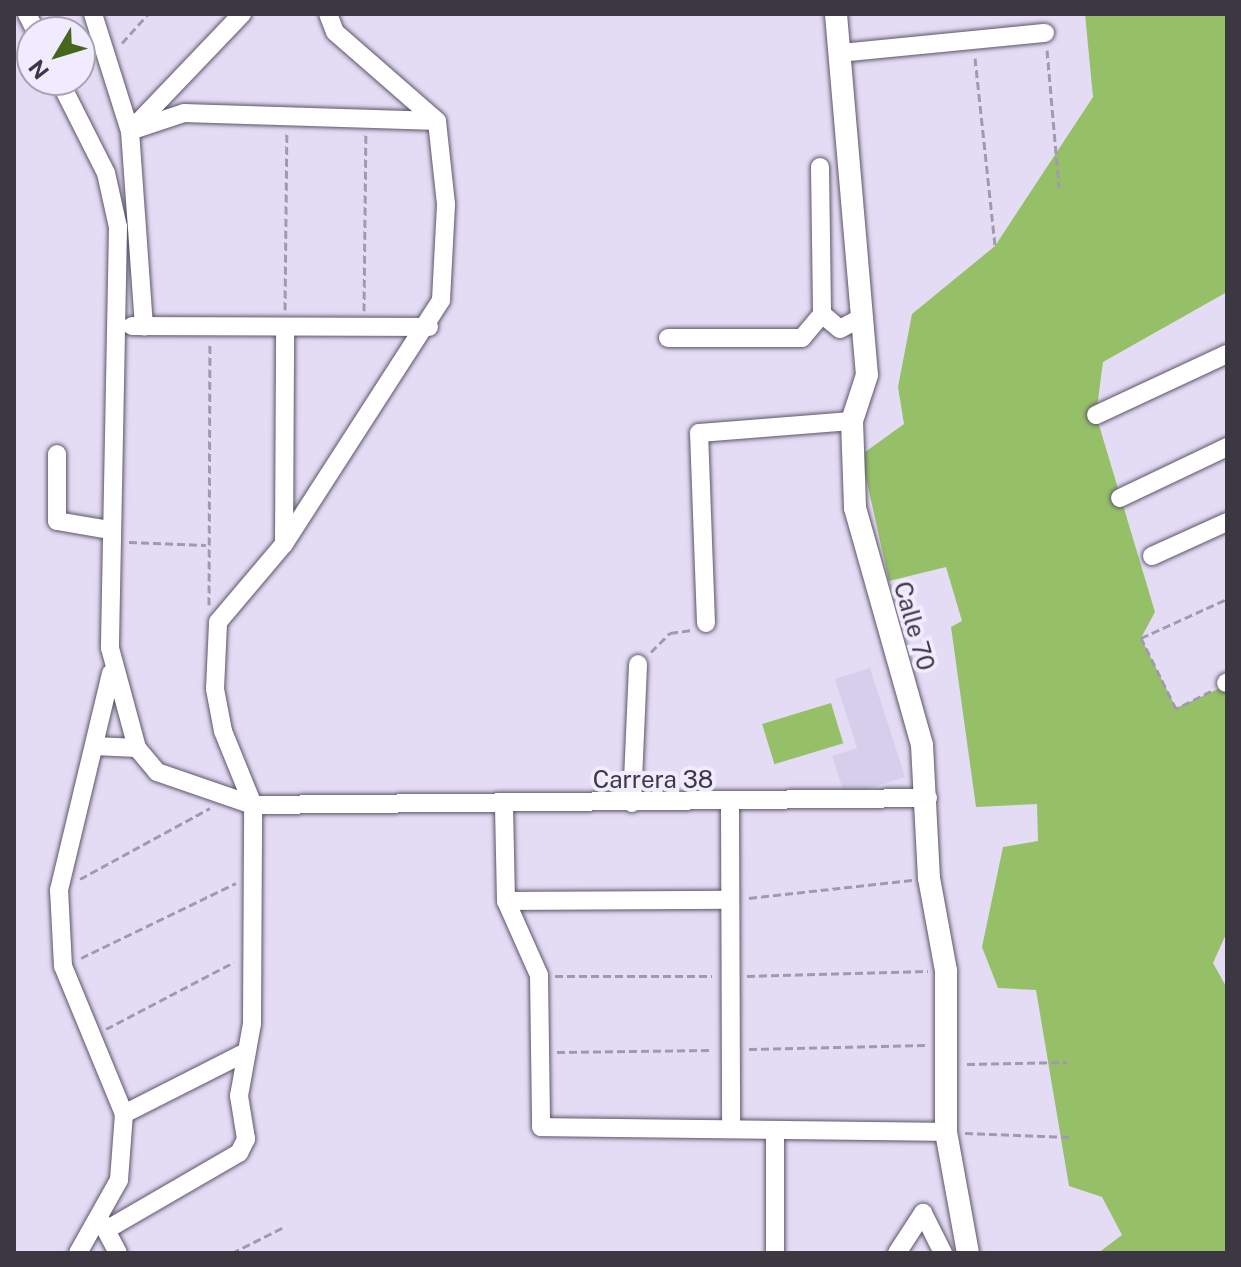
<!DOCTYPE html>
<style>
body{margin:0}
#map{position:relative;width:1241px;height:1267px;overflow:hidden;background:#e4dcf4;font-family:"Public Sans",sans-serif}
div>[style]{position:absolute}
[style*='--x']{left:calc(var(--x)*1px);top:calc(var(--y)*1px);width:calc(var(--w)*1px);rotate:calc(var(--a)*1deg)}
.built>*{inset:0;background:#d7ceeb}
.green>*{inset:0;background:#96c067;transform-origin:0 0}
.path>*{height:3px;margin-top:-1.5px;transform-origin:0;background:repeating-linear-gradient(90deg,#a09aad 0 8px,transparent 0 12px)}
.roads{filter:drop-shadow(0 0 2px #5b5569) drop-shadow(0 0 2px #5b5569)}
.minor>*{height:18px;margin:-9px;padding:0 9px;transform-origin:9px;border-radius:9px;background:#fff}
.major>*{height:22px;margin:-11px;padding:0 11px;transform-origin:11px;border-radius:11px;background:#fff}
span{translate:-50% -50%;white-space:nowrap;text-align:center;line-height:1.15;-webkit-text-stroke:8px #f0ebfe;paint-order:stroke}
.street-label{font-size:24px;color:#3b3842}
.frame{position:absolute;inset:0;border:16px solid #3b3842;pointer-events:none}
.north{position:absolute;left:16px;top:16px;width:80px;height:80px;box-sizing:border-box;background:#f0ebfe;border:2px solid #a8a3b3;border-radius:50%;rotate:232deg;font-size:22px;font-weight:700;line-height:32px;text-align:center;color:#3b3842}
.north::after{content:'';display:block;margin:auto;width:28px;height:36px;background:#46661c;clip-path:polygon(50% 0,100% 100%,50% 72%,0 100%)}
</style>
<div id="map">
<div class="built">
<div style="clip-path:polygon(870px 668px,905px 777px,845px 796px,832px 756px,857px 748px,835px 679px)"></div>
</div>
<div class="green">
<div style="clip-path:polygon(1085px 14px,1227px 14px,1227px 292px,1103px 362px,1096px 415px,1155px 612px,1141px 638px,1176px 708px,1227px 685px,1227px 932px,1213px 963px,1227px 988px,1227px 1253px,1098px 1253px,1122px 1235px,1102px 1197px,1069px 1186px,1036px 990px,998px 988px,982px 947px,1003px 847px,1038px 841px,1037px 804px,976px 807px,951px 627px,962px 621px,946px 567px,889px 581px,861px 455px,904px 424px,898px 387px,912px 314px,995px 246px,1093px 97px)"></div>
<div style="left:831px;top:703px;width:42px;height:72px;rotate:73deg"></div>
</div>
<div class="path">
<div style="--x:122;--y:43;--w:39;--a:-48"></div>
<div style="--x:1047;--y:50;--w:138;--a:85"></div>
<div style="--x:975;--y:58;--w:189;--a:83.9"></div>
<div style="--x:285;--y:310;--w:177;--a:-89.4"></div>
<div style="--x:364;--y:311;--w:177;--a:-89.4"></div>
<div style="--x:129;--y:542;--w:77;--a:2.2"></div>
<div style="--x:209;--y:605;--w:260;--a:-89.8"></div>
<div style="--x:651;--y:652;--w:27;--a:-45"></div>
<div style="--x:670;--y:633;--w:22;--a:-8"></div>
<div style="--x:1211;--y:691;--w:39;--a:153"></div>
<div style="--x:1176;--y:709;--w:79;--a:-116.2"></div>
<div style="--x:1141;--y:638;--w:94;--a:-24.4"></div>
<div style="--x:80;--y:879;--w:148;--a:-28.6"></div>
<div style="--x:749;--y:898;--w:164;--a:-6.3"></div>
<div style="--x:81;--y:958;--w:172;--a:-25.8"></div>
<div style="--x:555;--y:976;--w:157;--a:0"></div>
<div style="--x:747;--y:976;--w:181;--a:-1.6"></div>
<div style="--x:106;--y:1029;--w:144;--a:-27.6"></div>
<div style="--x:749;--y:1049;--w:176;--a:-1.3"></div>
<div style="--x:557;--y:1052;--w:156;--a:-0.7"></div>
<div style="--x:967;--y:1064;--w:100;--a:-1.1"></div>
<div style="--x:965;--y:1133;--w:104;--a:2.2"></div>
<div style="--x:232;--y:1253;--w:58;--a:-26.6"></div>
</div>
<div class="roads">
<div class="minor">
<div style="--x:27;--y:14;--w:20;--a:63"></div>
<div style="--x:93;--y:14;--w:123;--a:72.5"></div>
<div style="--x:130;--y:131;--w:196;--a:85.9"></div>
<div style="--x:840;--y:53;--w:206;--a:-5.6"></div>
<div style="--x:59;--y:80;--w:104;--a:63.2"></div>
<div style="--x:106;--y:173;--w:55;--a:77.5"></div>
<div style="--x:118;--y:227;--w:421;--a:91.1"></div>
<div style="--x:110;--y:648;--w:104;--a:74.9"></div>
<div style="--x:137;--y:748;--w:31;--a:50"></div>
<div style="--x:157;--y:772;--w:102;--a:19"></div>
<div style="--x:253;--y:805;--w:675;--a:-0.59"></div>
<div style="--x:133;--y:128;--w:158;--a:-46.3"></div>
<div style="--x:130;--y:131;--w:57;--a:-18.4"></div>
<div style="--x:184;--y:113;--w:253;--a:1.8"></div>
<div style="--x:820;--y:167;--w:147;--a:89.2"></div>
<div style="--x:822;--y:314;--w:23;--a:40"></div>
<div style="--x:840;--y:329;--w:26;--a:-28"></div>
<div style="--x:132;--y:326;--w:297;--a:0.2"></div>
<div style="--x:668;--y:338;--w:134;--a:0"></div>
<div style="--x:802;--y:338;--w:31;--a:-50"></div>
<div style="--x:1096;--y:415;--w:145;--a:-25"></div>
<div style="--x:57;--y:454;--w:67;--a:90"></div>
<div style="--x:57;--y:521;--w:54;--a:9.6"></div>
<div style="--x:1120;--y:498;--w:119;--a:-25.5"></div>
<div style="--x:284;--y:544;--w:217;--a:-89.7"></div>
<div style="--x:1152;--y:556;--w:82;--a:-24.4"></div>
<div style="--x:706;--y:623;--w:190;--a:-92.1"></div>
<div style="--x:699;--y:433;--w:153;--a:-4.5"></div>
<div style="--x:1226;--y:683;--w:1;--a:-45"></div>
<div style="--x:94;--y:746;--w:43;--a:2.7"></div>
<div style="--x:632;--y:803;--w:139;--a:-87.5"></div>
<div style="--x:730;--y:804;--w:324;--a:89.8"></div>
<div style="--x:504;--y:806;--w:95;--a:88.8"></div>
<div style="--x:506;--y:901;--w:81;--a:66"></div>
<div style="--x:539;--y:975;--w:152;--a:89.2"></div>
<div style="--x:541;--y:1127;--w:405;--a:0.7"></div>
<div style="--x:506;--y:901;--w:223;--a:-0.3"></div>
<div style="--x:124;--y:1114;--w:135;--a:-26.9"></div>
<div style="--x:101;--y:1221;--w:36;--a:62"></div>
<div style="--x:106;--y:1230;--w:154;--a:-30.1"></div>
<div style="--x:239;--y:1153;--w:16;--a:-63"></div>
<div style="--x:246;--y:1139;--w:44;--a:-99.2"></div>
<div style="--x:239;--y:1096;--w:73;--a:-79.8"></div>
<div style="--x:252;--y:1024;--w:219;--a:-89.7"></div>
<div style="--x:253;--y:805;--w:80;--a:-112.1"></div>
<div style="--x:223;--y:731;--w:43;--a:-100.8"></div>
<div style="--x:215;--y:689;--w:67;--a:-87.4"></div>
<div style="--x:218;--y:622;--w:102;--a:-49.8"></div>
<div style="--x:284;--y:544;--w:290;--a:-57.2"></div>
<div style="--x:441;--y:300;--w:96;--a:-87"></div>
<div style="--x:446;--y:204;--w:83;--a:-96.2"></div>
<div style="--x:437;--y:121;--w:135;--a:-138.9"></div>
<div style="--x:335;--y:32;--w:19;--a:-111"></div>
<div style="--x:78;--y:1253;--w:84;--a:-60.7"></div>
<div style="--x:119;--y:1180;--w:66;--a:-85.7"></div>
<div style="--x:124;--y:1114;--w:160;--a:-112.4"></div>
<div style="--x:63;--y:966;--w:76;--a:-93"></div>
<div style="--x:59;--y:890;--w:223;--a:-76.5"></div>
<div style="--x:775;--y:1253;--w:123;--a:-90"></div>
<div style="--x:897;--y:1253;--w:48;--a:-57"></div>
<div style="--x:923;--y:1213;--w:45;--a:63.4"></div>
</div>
<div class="major">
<div style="--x:836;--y:14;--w:362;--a:85.1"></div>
<div style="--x:867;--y:375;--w:48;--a:108.1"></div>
<div style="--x:852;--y:421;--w:87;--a:88"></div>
<div style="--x:855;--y:508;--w:246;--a:74.2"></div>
<div style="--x:922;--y:745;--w:133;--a:87"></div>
<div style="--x:929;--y:878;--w:95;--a:79.6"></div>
<div style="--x:946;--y:971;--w:161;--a:90"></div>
<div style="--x:946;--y:1132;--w:123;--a:79.7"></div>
</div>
</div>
<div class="street-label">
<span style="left:914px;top:626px;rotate:74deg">Calle 70</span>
<span style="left:653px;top:780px">Carrera 38</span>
</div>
<div class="frame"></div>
<div class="north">N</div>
</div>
